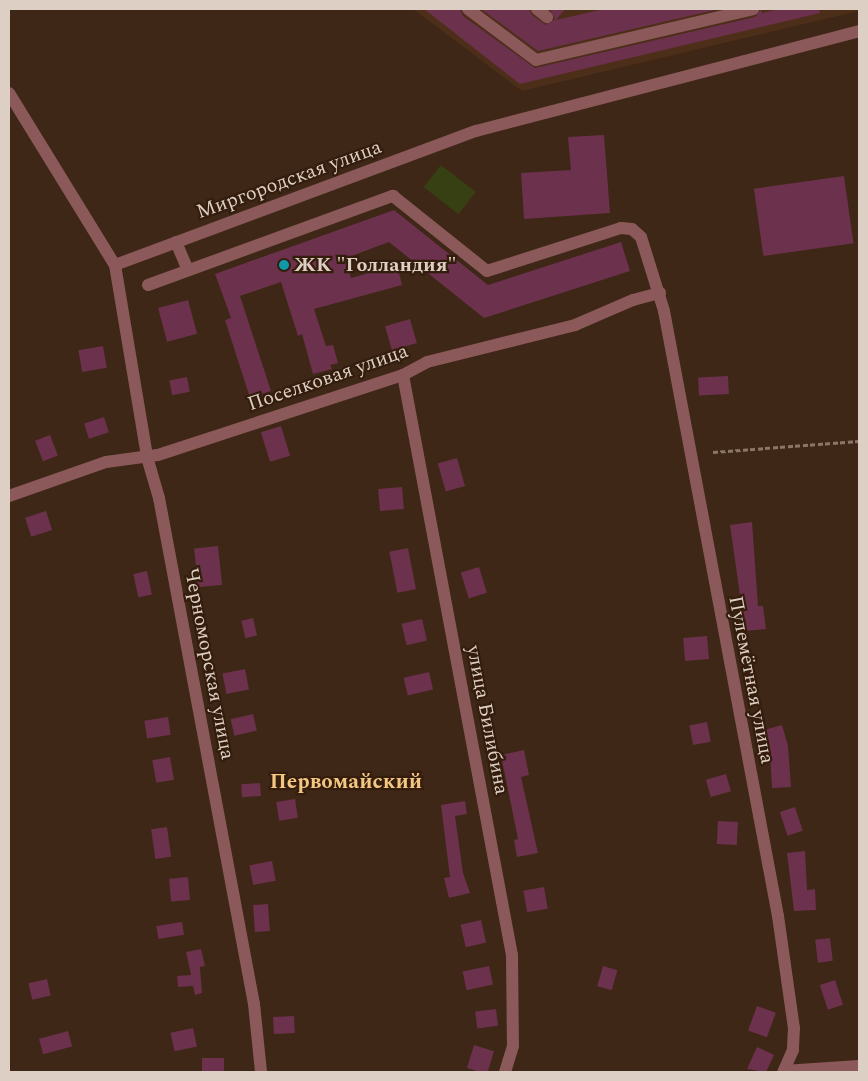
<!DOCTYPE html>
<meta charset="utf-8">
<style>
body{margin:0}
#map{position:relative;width:868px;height:1081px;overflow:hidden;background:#3e2716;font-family:Spectral,serif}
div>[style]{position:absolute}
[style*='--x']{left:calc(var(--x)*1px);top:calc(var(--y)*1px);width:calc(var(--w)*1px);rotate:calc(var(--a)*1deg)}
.built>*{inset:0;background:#4c2e19}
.green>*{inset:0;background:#374012;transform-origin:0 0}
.building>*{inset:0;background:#6c314c;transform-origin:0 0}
.path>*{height:2.5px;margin-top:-1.25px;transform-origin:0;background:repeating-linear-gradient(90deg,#8a7668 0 5px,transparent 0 7.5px)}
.minor>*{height:12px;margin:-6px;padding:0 6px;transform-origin:6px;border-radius:6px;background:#8c595a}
.dots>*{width:14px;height:14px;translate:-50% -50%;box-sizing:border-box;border:2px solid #341d0d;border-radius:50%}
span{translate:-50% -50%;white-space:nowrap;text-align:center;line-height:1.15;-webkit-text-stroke:4.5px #341d0d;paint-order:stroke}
.street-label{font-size:20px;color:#decfc4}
.poi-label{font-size:20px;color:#decfc4;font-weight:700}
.left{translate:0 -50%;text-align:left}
.neighbourhood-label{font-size:21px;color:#f3c782;font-weight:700}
.frame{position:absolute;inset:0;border:10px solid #decfc4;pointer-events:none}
</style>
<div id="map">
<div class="built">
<div style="clip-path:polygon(413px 9px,859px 9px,859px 11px,522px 91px)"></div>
</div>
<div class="green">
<div style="left:441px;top:165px;width:44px;height:28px;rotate:38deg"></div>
</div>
<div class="building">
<div style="clip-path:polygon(424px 9px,460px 9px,463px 16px,535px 68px,755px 17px,761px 9px,762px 13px,779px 9px,819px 9px,820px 13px,520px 84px)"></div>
<div style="clip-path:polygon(481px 9px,529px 9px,532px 15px,546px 25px,555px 19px,550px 9px,565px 9px,556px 20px,604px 9px,719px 9px,538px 51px)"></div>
<div style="clip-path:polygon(604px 135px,610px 213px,524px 219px,521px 173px,571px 170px,568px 137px)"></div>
<div style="left:844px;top:176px;width:68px;height:91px;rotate:82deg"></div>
<div style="clip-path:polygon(394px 210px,488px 285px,621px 242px,630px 271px,484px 318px,389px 242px,346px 258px,351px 278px,397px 265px,402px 285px,314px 309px,326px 346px,333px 345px,338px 363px,330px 365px,332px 369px,313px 374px,302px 334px,298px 336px,281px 282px,240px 296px,271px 391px,250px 398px,225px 320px,231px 318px,215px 274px)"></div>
<div style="left:188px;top:300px;width:35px;height:31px;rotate:75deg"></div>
<div style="left:410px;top:319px;width:25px;height:26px;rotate:74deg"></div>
<div style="left:103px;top:346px;width:22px;height:25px;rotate:80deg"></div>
<div style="left:728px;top:376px;width:18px;height:30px;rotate:87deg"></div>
<div style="left:187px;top:377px;width:15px;height:18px;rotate:79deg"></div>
<div style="left:104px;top:417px;width:16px;height:21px;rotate:72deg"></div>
<div style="left:281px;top:426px;width:31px;height:21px;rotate:73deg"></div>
<div style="left:50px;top:435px;width:22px;height:16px;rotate:69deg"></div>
<div style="left:457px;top:458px;width:29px;height:20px;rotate:74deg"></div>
<div style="left:402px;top:487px;width:22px;height:24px;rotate:85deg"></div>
<div style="left:46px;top:511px;width:20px;height:22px;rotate:72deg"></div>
<div style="clip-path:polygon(752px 522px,758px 606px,763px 606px,766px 629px,745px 631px,730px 525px)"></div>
<div style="left:218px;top:546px;width:39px;height:24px;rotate:84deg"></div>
<div style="left:408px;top:548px;width:42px;height:19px;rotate:79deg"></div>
<div style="left:479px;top:567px;width:27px;height:19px;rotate:73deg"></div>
<div style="left:147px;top:571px;width:24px;height:14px;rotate:78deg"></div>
<div style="left:253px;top:618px;width:18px;height:12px;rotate:77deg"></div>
<div style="left:422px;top:619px;width:22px;height:21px;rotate:77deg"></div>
<div style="left:707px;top:636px;width:23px;height:24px;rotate:85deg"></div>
<div style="left:245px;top:669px;width:21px;height:23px;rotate:79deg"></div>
<div style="left:429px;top:672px;width:18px;height:26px;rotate:77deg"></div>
<div style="left:253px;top:714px;width:17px;height:23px;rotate:77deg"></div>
<div style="left:168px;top:717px;width:18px;height:24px;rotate:81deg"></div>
<div style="left:707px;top:722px;width:20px;height:18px;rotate:79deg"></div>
<div style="clip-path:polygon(782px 725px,788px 746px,791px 787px,772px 788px,770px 751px,764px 730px)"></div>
<div style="clip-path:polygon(524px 750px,529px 775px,521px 777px,538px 853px,517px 857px,514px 840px,518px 839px,501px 755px)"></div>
<div style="left:170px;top:757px;width:23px;height:18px;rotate:80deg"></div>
<div style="left:726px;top:774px;width:18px;height:21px;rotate:74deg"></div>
<div style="left:260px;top:783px;width:13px;height:19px;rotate:86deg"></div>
<div style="left:295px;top:799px;width:19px;height:19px;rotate:81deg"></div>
<div style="clip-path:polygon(465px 801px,467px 814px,455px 816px,463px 873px,470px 893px,449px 898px,444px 878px,450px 877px,441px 805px)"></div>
<div style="left:795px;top:807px;width:25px;height:16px;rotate:72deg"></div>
<div style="left:718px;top:821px;width:20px;height:23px;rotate:3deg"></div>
<div style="left:167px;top:827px;width:30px;height:16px;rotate:82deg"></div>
<div style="clip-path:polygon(805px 851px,807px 890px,815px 889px,816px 910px,794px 911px,787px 853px)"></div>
<div style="left:272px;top:861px;width:20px;height:23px;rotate:79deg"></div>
<div style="left:188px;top:877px;width:23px;height:19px;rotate:85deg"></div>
<div style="left:544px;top:887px;width:22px;height:21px;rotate:80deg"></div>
<div style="left:268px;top:904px;width:27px;height:15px;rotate:86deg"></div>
<div style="left:481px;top:920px;width:23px;height:21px;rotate:77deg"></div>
<div style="left:182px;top:922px;width:13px;height:26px;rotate:81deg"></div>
<div style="left:830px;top:938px;width:23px;height:15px;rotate:83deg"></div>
<div style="clip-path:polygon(201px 949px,205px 966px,200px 967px,202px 993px,195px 995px,193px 986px,178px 987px,177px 976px,191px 975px,186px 952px)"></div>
<div style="left:489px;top:966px;width:19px;height:27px;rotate:78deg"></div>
<div style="left:603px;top:966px;width:15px;height:21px;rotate:16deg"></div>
<div style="left:47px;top:979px;width:17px;height:19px;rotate:77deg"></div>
<div style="left:835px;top:980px;width:26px;height:16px;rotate:72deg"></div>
<div style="left:757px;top:1006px;width:20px;height:26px;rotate:20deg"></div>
<div style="left:496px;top:1009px;width:17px;height:21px;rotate:83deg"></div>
<div style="left:294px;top:1016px;width:17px;height:21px;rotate:87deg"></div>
<div style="left:193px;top:1028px;width:19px;height:23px;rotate:78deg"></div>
<div style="left:68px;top:1031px;width:16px;height:30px;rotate:75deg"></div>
<div style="left:474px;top:1045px;width:21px;height:24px;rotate:17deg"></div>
<div style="clip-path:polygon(757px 1047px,774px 1055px,766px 1072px,747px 1069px)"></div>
<div style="left:202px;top:1058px;width:22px;height:14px"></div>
</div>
<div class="path">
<div style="--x:713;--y:452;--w:146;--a:-4.3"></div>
</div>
<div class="minor">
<div style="--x:468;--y:9;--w:85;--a:36.9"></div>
<div style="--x:536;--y:60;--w:223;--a:-13.2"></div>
<div style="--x:537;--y:9;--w:13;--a:39"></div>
<div style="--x:9;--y:93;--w:202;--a:58.4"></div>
<div style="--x:115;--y:265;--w:195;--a:80.5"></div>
<div style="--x:147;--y:457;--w:43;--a:73.7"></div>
<div style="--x:159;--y:498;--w:515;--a:79.37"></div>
<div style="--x:254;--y:1004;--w:68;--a:84.1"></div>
<div style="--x:176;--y:242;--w:30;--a:67"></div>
<div style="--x:115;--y:265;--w:385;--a:-20.4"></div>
<div style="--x:476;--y:131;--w:396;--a:-14.6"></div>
<div style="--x:148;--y:285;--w:261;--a:-20"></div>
<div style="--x:393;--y:196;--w:120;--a:38.6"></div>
<div style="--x:487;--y:271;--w:141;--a:-17.8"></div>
<div style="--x:621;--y:228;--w:11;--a:5"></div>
<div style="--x:632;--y:229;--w:12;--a:42"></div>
<div style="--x:641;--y:237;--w:77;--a:72.7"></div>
<div style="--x:664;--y:311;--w:616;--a:79.33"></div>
<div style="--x:778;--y:916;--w:113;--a:81.9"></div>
<div style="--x:794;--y:1028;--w:22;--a:93"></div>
<div style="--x:793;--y:1050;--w:24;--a:114"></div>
<div style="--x:403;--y:375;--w:590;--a:79.36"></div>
<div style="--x:512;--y:955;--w:91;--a:89.4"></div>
<div style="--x:513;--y:1046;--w:27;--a:107"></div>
<div style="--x:9;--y:496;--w:103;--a:-19.3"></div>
<div style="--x:106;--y:462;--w:52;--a:-7.7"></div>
<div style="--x:158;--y:455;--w:258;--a:-18.1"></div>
<div style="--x:403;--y:375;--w:27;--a:-28"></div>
<div style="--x:427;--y:362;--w:153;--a:-14"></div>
<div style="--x:575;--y:325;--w:63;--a:-23.3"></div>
<div style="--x:633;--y:300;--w:28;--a:-15"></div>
<div style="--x:784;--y:1071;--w:75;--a:-3.8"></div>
</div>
<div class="dots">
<div style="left:284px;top:265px;background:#0f9aa8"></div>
</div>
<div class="street-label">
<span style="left:289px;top:180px;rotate:-20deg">Миргородская улица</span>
<span style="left:328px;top:378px;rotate:-19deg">Поселковая улица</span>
<span style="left:209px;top:664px;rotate:79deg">Черноморская улица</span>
<span style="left:751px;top:680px;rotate:79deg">Пулемётная улица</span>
<span style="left:487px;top:720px;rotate:79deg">улица Билибина</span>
</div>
<div class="poi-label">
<span class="left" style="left:294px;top:265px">ЖК "Голландия"</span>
</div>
<div class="neighbourhood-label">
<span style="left:346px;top:782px">Первомайский</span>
</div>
<div class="frame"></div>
</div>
